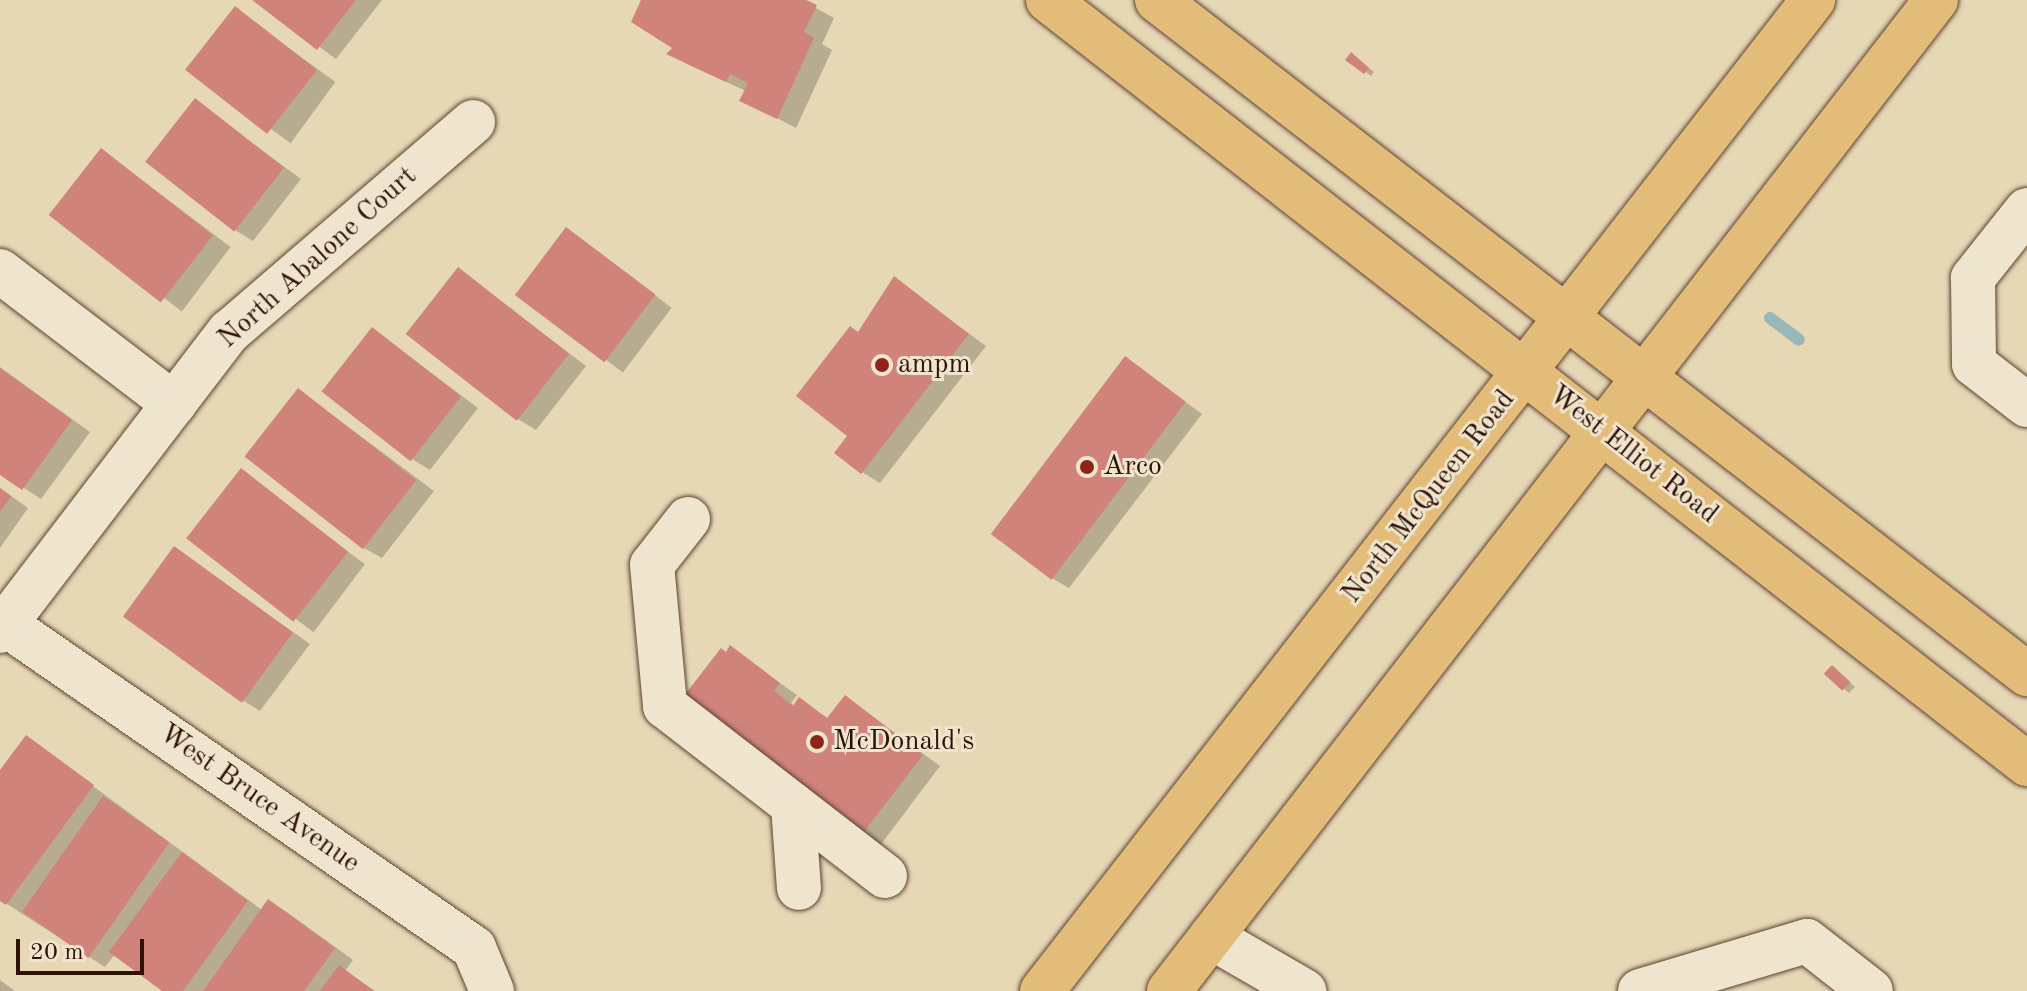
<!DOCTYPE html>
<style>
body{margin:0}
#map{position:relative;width:2027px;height:991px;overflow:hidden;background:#e6d7b5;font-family:"Old Standard TT",serif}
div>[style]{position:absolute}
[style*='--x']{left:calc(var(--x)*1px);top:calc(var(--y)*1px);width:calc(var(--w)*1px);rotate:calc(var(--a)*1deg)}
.shadow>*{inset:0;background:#0003;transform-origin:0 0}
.stream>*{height:12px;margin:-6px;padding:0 6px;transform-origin:6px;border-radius:6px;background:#99b7b6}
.building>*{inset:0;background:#cf837b;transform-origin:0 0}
.roads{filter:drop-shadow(0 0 2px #5d4232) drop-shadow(0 0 2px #5d4232)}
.minor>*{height:44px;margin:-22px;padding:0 22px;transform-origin:22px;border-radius:22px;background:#efe5cf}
.major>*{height:44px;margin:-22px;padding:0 22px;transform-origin:22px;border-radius:22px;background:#e3bc7a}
.dots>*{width:22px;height:22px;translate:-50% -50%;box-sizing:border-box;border:4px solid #efe5cf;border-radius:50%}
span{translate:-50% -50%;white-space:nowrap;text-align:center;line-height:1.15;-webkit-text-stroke:6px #efe5cf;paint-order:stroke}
.street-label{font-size:28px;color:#2f1106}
.poi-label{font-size:28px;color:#2f1106}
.left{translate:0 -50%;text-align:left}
.scale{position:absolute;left:16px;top:939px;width:128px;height:36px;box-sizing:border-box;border:4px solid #2f1106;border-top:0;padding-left:10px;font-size:24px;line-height:28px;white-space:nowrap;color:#2f1106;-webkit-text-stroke:6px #efe5cf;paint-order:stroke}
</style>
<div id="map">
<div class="shadow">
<div style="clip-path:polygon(255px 0,382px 0,336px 59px)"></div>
<div style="clip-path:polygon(643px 0,801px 0,834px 18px,822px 44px,832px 50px,796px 128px,742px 100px,746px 91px,687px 64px)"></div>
<div style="left:235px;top:9px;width:124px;height:76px;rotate:36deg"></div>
<div style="clip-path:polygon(1357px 58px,1374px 72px,1371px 76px,1348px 59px)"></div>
<div style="clip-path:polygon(195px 101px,301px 179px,253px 241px,235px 230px)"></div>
<div style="left:102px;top:150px;width:161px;height:81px;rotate:37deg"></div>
<div style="left:567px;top:229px;width:131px;height:81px;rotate:37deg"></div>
<div style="clip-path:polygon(459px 270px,586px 366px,536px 430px,518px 419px)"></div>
<div style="clip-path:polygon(894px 279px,986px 346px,880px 483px,862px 472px,850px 436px,859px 333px)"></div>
<div style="clip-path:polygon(373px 329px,478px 408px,430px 470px,412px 459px)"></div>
<div style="clip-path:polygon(1126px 358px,1202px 414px,1069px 588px,1050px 577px)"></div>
<div style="clip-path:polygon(0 367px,90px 432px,41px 499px,0 472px)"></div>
<div style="clip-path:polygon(299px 390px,434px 491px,382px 558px,364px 548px)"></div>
<div style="left:241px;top:471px;width:155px;height:85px;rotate:37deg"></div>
<div style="clip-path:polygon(0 488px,28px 508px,0 548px)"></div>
<div style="clip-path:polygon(175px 549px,310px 644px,260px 711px,242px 700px)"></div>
<div style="clip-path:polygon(730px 648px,797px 695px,791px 703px,795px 706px,800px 700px,829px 719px,846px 697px,940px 766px,879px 847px,868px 841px,727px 654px)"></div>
<div style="clip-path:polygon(1838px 671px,1855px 687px,1849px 693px,1827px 674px)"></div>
<div style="clip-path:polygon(26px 737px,262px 910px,269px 902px,287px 912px,353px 960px,345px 971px,375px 991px,165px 991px,115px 954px,105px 967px,7px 904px,0 898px,0 773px)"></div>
<div style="clip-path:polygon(0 980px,15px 991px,0 991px)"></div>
</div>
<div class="stream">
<div style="--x:1770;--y:318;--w:36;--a:37"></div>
</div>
<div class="building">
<div style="clip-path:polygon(252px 0,356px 0,317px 50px)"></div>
<div style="clip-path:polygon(641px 0,806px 0,817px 5px,804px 32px,814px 38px,777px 119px,739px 101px,748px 83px,730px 74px,726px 82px,666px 54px,672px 48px,631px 22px)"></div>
<div style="left:235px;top:6px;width:104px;height:81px;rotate:38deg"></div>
<div style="clip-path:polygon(1351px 52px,1369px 68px,1364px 74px,1345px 60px)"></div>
<div style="left:195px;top:98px;width:113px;height:81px;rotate:38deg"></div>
<div style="left:101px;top:148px;width:142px;height:85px;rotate:38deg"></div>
<div style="left:566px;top:227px;width:112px;height:85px;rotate:37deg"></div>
<div style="left:458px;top:267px;width:141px;height:85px;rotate:38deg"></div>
<div style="clip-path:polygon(894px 276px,969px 334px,861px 474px,834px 453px,847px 436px,796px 396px,850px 326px,858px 332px)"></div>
<div style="left:372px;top:327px;width:113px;height:82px;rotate:38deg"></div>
<div style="left:1125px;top:356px;width:76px;height:223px;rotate:37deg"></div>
<div style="clip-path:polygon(0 368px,72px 420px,22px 490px,0 475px)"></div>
<div style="left:298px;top:388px;width:150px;height:87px;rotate:38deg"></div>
<div style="left:241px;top:468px;width:136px;height:89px;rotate:38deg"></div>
<div style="clip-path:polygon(0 488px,11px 496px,0 512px)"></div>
<div style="left:174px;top:546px;width:147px;height:87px;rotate:36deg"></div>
<div style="clip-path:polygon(730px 645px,780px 683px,774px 691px,793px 706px,799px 697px,827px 718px,845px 695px,923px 755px,859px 838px,673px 710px,721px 648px,726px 652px)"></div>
<div style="left:1832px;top:665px;width:25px;height:12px;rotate:43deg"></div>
<div style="clip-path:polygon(26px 735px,94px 785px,6px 905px,0 901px,0 770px)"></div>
<div style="left:103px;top:796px;width:81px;height:141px;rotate:35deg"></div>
<div style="clip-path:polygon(182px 852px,248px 901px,183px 991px,162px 991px,109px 952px)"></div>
<div style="clip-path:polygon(268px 899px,335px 948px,304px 991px,203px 991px)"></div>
<div style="clip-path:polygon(339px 965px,374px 991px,320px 991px)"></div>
</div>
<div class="roads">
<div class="minor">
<div style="--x:2027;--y:210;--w:87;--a:128.5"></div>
<div style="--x:1973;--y:278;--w:86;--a:89.3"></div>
<div style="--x:1974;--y:364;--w:67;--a:37.7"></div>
<div style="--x:0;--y:271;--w:219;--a:37.4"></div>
<div style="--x:688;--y:519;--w:58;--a:128"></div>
<div style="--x:652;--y:565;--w:142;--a:84.7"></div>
<div style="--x:665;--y:706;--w:278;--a:37.7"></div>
<div style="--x:5;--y:624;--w:570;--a:34.64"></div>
<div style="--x:474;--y:948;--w:47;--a:67.3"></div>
<div style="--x:0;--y:631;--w:377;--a:-52.6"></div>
<div style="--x:229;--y:332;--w:322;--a:-40.7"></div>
<div style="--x:793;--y:805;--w:83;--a:85.9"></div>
<div style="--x:1211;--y:937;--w:108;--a:30.1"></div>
<div style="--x:1640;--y:991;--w:174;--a:-16.7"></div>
<div style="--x:1807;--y:941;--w:81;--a:38"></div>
</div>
<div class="major">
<div style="--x:1048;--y:0;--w:1242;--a:37.97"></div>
<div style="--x:1157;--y:0;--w:1101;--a:37.77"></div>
<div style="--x:1042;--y:991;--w:1256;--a:-52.12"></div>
<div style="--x:1169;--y:991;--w:1253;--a:-52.26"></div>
</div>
</div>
<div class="dots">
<div style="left:882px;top:365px;background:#8f2418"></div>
<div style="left:1087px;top:467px;background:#8f2418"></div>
<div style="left:817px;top:742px;background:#8f2418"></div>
</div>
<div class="street-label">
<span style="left:318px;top:258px;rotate:-42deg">North Abalone Court</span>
<span style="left:1633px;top:455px;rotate:38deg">West Elliot Road</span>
<span style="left:1429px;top:497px;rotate:-52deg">North McQueen Road</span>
<span style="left:259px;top:799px;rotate:35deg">West Bruce Avenue</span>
</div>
<div class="poi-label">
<span class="left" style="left:898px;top:365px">ampm</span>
<span class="left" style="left:1103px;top:467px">Arco</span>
<span class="left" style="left:833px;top:742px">McDonald's</span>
</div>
<div class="scale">20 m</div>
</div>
